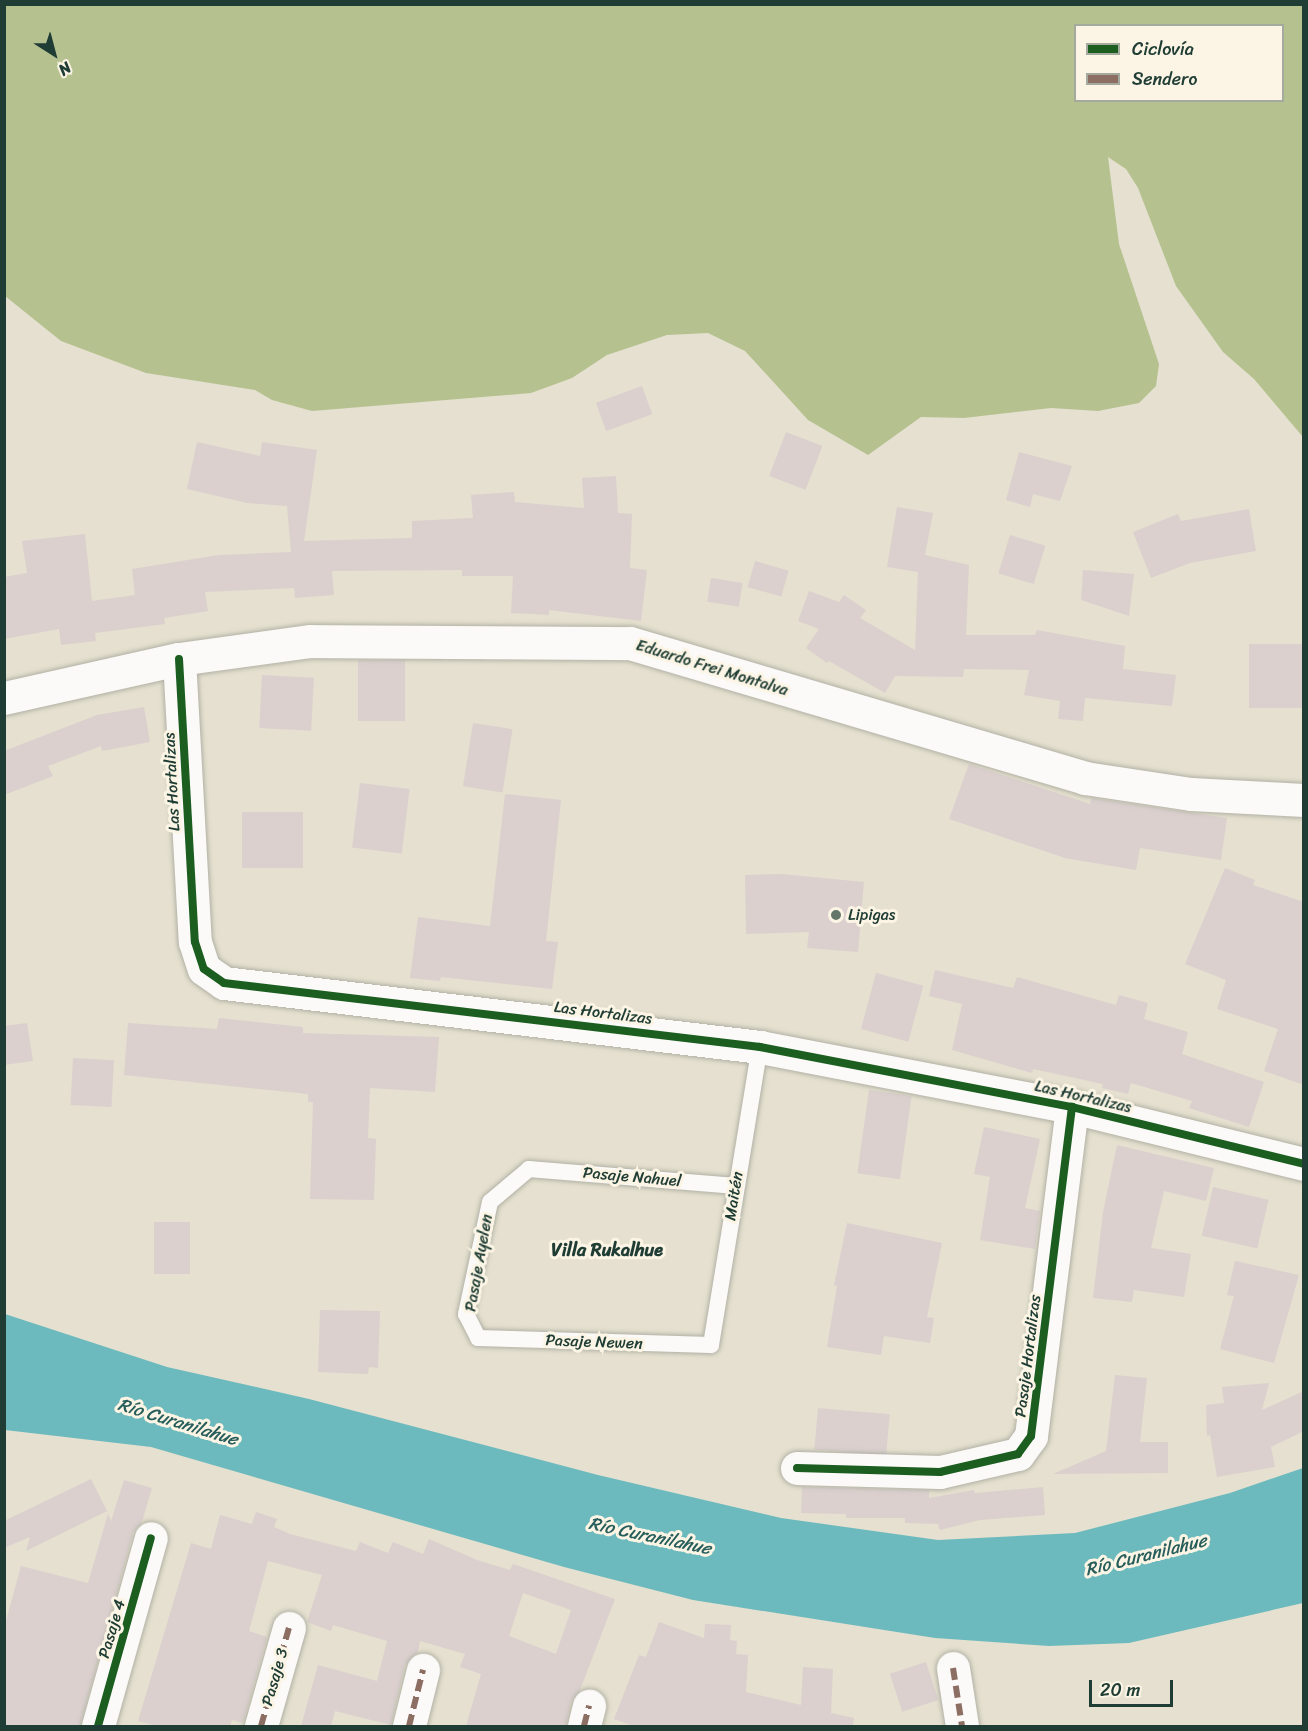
<!DOCTYPE html>
<meta charset="utf-8">
<style>
body{margin:0}
#map{position:relative;width:1308px;height:1731px;overflow:hidden;background:#e5e0cf;font-family:Sriracha,sans-serif}
div>[style]{position:absolute}
[style*='--x']{left:calc(var(--x)*1px);top:calc(var(--y)*1px);width:calc(var(--w)*1px);rotate:calc(var(--a)*1deg)}
.forest>*{inset:0;background:#b5c290}
.water>*{inset:0;background:#6dbabe}
.building>*{inset:0;background:#dbd0ce;transform-origin:0 0}
.roads{filter:drop-shadow(0 0 2px #b1b1a5) drop-shadow(0 0 2px #b1b1a5)}
.service>*{height:16px;margin:-8px;padding:0 8px;transform-origin:8px;border-radius:8px;background:#fbfaf8}
.minor>*{height:33px;margin:-16.5px;padding:0 16.5px;transform-origin:16.5px;border-radius:16.5px;background:#fbfaf8}
.primary>*{height:33px;margin:-16.5px;padding:0 16.5px;transform-origin:16.5px;border-radius:16.5px;background:#fbfaf8}
.quiet>*{height:6px;margin-top:-3px;transform-origin:0;background:repeating-linear-gradient(90deg,#8d6e63 0 12px,transparent 0 18px)}
.cycleway>*{height:8px;margin:-4px;padding:0 4px;transform-origin:4px;border-radius:4px;background:#1b5e20}
.dots>*{width:16px;height:16px;translate:-50% -50%;box-sizing:border-box;border:3px solid #fcf5e5;border-radius:50%}
span{translate:-50% -50%;white-space:nowrap;text-align:center;line-height:1.15;-webkit-text-stroke:6px #fcf5e5;paint-order:stroke}
.street-label{font-size:16px;color:#1f3d34}
.poi-label{font-size:16px;color:#1f3d34}
.left{translate:0 -50%;text-align:left}
.neighbourhood-label{font-size:18px;color:#1f3d34;font-weight:700}
.water-label{font-size:18px;color:#275e5b;font-style:italic}
.frame{position:absolute;inset:0;border:6px solid #1f3d34;pointer-events:none}
.legend{position:absolute;left:1074px;top:24px;width:210px;height:78px;box-sizing:border-box;background:#fcf5e5;border:2px solid #a4ab9e;margin:0;padding:8px 10px;list-style:none;font-size:18px;color:#1f3d34}
.legend li{display:flex;align-items:center;gap:12px;height:30px}
.legend b{width:30px;border:2px solid #a4ab9e}
.north{position:absolute;left:24px;top:24px;width:60px;height:60px;-webkit-text-stroke:4px #fcf5e5;paint-order:stroke;rotate:144deg;font-size:16px;font-weight:700;line-height:24px;text-align:center;color:#1f3d34}
.north::after{content:'';display:block;margin:auto;width:21px;height:27px;background:#1f3d34;clip-path:polygon(50% 0,100% 100%,50% 72%,0 100%)}
.scale{position:absolute;left:1089px;top:1680px;width:84px;height:27px;box-sizing:border-box;border:3px solid #1f3d34;border-top:0;padding-left:8px;font-size:18px;line-height:21px;white-space:nowrap;color:#1f3d34;-webkit-text-stroke:4px #fcf5e5;paint-order:stroke}
</style>
<div id="map">
<div class="forest">
<div style="clip-path:polygon(evenodd,4px 5px,1303px 5px,1303px 437px,1254px 379px,1223px 352px,1176px 286px,1138px 188px,1126px 169px,1108px 157px,1119px 244px,1159px 364px,1156px 386px,1139px 403px,1098px 411px,1051px 408px,964px 418px,921px 417px,868px 455px,808px 420px,745px 351px,708px 333px,667px 335px,607px 355px,572px 378px,531px 393px,312px 411px,272px 400px,255px 390px,146px 373px,61px 341px,5px 296px,4px 5px,1076px 26px,1282px 26px,1282px 100px,1076px 100px,1076px 26px)"></div>
</div>
<div class="water">
<div style="clip-path:polygon(5px 1314px,167px 1367px,309px 1399px,598px 1475px,781px 1518px,938px 1540px,1075px 1533px,1230px 1493px,1303px 1468px,1303px 1603px,1129px 1643px,1049px 1646px,935px 1638px,693px 1600px,564px 1567px,151px 1447px,5px 1430px)"></div>
</div>
<div class="building">
<div style="left:642px;top:386px;width:30px;height:49px;rotate:70deg"></div>
<div style="left:786px;top:432px;width:39px;height:47px;rotate:21deg"></div>
<div style="clip-path:polygon(197px 442px,260px 456px,262px 442px,317px 450px,304px 541px,412px 538px,412px 521px,473px 518px,471px 495px,514px 492px,515px 502px,584px 508px,582px 478px,616px 476px,618px 513px,632px 514px,630px 568px,647px 570px,641px 621px,549px 610px,549px 615px,511px 613px,513px 576px,462px 576px,462px 570px,332px 571px,334px 595px,295px 598px,294px 588px,205px 592px,208px 611px,164px 618px,165px 624px,95px 633px,96px 641px,61px 645px,59px 629px,4px 639px,4px 577px,27px 573px,22px 541px,85px 534px,92px 601px,135px 595px,132px 569px,219px 555px,291px 552px,287px 506px,247px 503px,187px 489px)"></div>
<div style="clip-path:polygon(1019px 452px,1072px 466px,1060px 501px,1033px 494px,1030px 507px,1006px 500px)"></div>
<div style="clip-path:polygon(897px 507px,933px 513px,925px 555px,969px 565px,966px 635px,1035px 635px,1037px 630px,1125px 646px,1123px 669px,1176px 675px,1172px 706px,1085px 698px,1083px 721px,1058px 719px,1060px 701px,1024px 695px,1029px 670px,964px 669px,963px 677px,895px 676px,885px 693px,829px 661px,827px 663px,806px 648px,819px 629px,798px 621px,809px 591px,839px 602px,844px 595px,866px 610px,860px 618px,915px 650px,918px 572px,887px 567px)"></div>
<div style="clip-path:polygon(1249px 509px,1256px 551px,1190px 563px,1151px 578px,1133px 532px,1178px 514px,1181px 521px)"></div>
<div style="left:1010px;top:535px;width:37px;height:40px;rotate:17deg"></div>
<div style="left:755px;top:561px;width:35px;height:27px;rotate:16deg"></div>
<div style="clip-path:polygon(1083px 570px,1134px 574px,1129px 616px,1081px 600px)"></div>
<div style="left:711px;top:578px;width:32px;height:24px;rotate:9deg"></div>
<div style="left:1304px;top:644px;width:64px;height:55px;rotate:90deg"></div>
<div style="left:358px;top:660px;width:47px;height:61px"></div>
<div style="left:262px;top:675px;width:52px;height:53px;rotate:3deg"></div>
<div style="clip-path:polygon(144px 707px,150px 742px,102px 751px,101px 746px,48px 766px,53px 776px,4px 795px,4px 751px,97px 715px)"></div>
<div style="left:473px;top:723px;width:40px;height:64px;rotate:9deg"></div>
<div style="clip-path:polygon(969px 764px,1090px 804px,1091px 798px,1227px 818px,1221px 860px,1140px 848px,1136px 870px,1065px 858px,949px 819px)"></div>
<div style="left:360px;top:783px;width:50px;height:65px;rotate:7deg"></div>
<div style="clip-path:polygon(505px 794px,561px 800px,546px 941px,558px 942px,552px 989px,441px 977px,440px 981px,410px 978px,418px 917px,490px 926px)"></div>
<div style="left:303px;top:812px;width:56px;height:61px;rotate:90deg"></div>
<div style="clip-path:polygon(1225px 868px,1255px 880px,1253px 885px,1304px 902px,1304px 1085px,1264px 1071px,1278px 1029px,1217px 1009px,1226px 980px,1185px 964px)"></div>
<div style="clip-path:polygon(781px 874px,864px 882px,858px 952px,807px 948px,809px 932px,746px 934px,745px 875px)"></div>
<div style="clip-path:polygon(935px 970px,1013px 988px,1017px 977px,1116px 1005px,1119px 995px,1148px 1003px,1144px 1019px,1188px 1032px,1182px 1054px,1264px 1082px,1249px 1127px,1189px 1108px,1192px 1101px,1131px 1083px,1128px 1094px,1102px 1088px,1103px 1084px,1033px 1069px,1032px 1073px,952px 1050px,962px 1004px,929px 996px)"></div>
<div style="left:876px;top:973px;width:49px;height:58px;rotate:15deg"></div>
<div style="clip-path:polygon(219px 1018px,303px 1027px,303px 1033px,439px 1037px,435px 1092px,370px 1088px,368px 1138px,376px 1139px,374px 1200px,310px 1199px,313px 1102px,308px 1102px,308px 1094px,124px 1075px,128px 1023px,217px 1029px)"></div>
<div style="clip-path:polygon(27px 1023px,33px 1061px,4px 1065px,4px 1026px)"></div>
<div style="left:73px;top:1058px;width:41px;height:47px;rotate:3deg"></div>
<div style="left:869px;top:1090px;width:43px;height:84px;rotate:8deg"></div>
<div style="clip-path:polygon(984px 1127px,1040px 1139px,1025px 1208px,1040px 1211px,1035px 1249px,980px 1240px,990px 1177px,974px 1174px)"></div>
<div style="clip-path:polygon(1117px 1145px,1214px 1168px,1206px 1201px,1164px 1191px,1151px 1248px,1191px 1254px,1184px 1297px,1134px 1290px,1132px 1302px,1093px 1298px,1103px 1212px)"></div>
<div style="left:1213px;top:1187px;width:57px;height:50px;rotate:13deg"></div>
<div style="left:154px;top:1222px;width:36px;height:52px"></div>
<div style="clip-path:polygon(847px 1223px,942px 1243px,927px 1317px,934px 1318px,930px 1343px,884px 1336px,881px 1355px,827px 1347px,837px 1286px,834px 1285px)"></div>
<div style="clip-path:polygon(1235px 1261px,1299px 1275px,1274px 1363px,1220px 1349px,1234px 1296px,1227px 1295px)"></div>
<div style="clip-path:polygon(320px 1310px,380px 1311px,378px 1368px,369px 1367px,368px 1374px,318px 1372px)"></div>
<div style="clip-path:polygon(1115px 1375px,1147px 1378px,1140px 1442px,1168px 1442px,1168px 1473px,1053px 1474px,1106px 1451px)"></div>
<div style="clip-path:polygon(1269px 1383px,1262px 1410px,1304px 1391px,1304px 1431px,1271px 1447px,1275px 1467px,1217px 1477px,1210px 1435px,1207px 1436px,1206px 1405px,1224px 1403px,1222px 1387px)"></div>
<div style="left:818px;top:1408px;width:72px;height:42px;rotate:5deg"></div>
<div style="clip-path:polygon(91px 1479px,107px 1511px,26px 1551px,30px 1537px,4px 1548px,4px 1521px)"></div>
<div style="clip-path:polygon(124px 1480px,152px 1488px,142px 1522px,133px 1533px,80px 1726px,4px 1726px,4px 1628px,21px 1566px,88px 1583px,108px 1514px,111px 1521px)"></div>
<div style="clip-path:polygon(802px 1487px,929px 1490px,929px 1498px,974px 1490px,975px 1493px,1043px 1487px,1045px 1515px,980px 1520px,940px 1530px,938px 1524px,905px 1523px,905px 1518px,846px 1518px,846px 1514px,801px 1513px)"></div>
<div style="clip-path:polygon(evenodd,256px 1512px,277px 1519px,274px 1527px,290px 1534px,356px 1551px,360px 1542px,388px 1553px,393px 1542px,423px 1554px,429px 1539px,477px 1560px,510px 1570px,513px 1564px,615px 1599px,580px 1690px,571px 1701px,566px 1726px,466px 1726px,481px 1674px,460px 1667px,465px 1654px,420px 1641px,418px 1652px,405px 1665px,391px 1725px,335px 1711px,331px 1726px,301px 1726px,318px 1665px,377px 1681px,387px 1641px,333px 1625px,331px 1631px,307px 1622px,322px 1575px,268px 1561px,249px 1631px,267px 1637px,243px 1723px,232px 1720px,230px 1726px,157px 1726px,138px 1721px,191px 1543px,211px 1549px,220px 1515px,252px 1524px,256px 1512px,523px 1593px,571px 1610px,556px 1654px,509px 1636px,523px 1593px)"></div>
<div style="clip-path:polygon(659px 1622px,704px 1638px,705px 1624px,731px 1625px,730px 1640px,737px 1641px,736px 1654px,748px 1655px,746px 1692px,801px 1705px,803px 1667px,833px 1669px,831px 1713px,854px 1718px,853px 1726px,633px 1726px,614px 1719px,639px 1655px,646px 1657px)"></div>
<div style="left:926px;top:1662px;width:40px;height:38px;rotate:72deg"></div>
</div>
<div class="roads">
<div class="service">
<div style="--x:736;--y:1186;--w:208;--a:-175.3"></div>
<div style="--x:529;--y:1169;--w:51;--a:139.8"></div>
<div style="--x:490;--y:1202;--w:115;--a:102.1"></div>
<div style="--x:466;--y:1314;--w:27;--a:63"></div>
<div style="--x:478;--y:1338;--w:233;--a:1.7"></div>
<div style="--x:711;--y:1345;--w:302;--a:-80.7"></div>
</div>
<div class="minor">
<div style="--x:179;--y:659;--w:283;--a:86.8"></div>
<div style="--x:195;--y:942;--w:28;--a:72"></div>
<div style="--x:204;--y:969;--w:24;--a:35"></div>
<div style="--x:224;--y:983;--w:540;--a:6.81"></div>
<div style="--x:760;--y:1047;--w:318;--a:10.9"></div>
<div style="--x:1072;--y:1107;--w:239;--a:13.8"></div>
<div style="--x:797;--y:1468;--w:143;--a:1.6"></div>
<div style="--x:940;--y:1472;--w:80;--a:-13"></div>
<div style="--x:1018;--y:1454;--w:22;--a:-54"></div>
<div style="--x:1031;--y:1436;--w:332;--a:-82.9"></div>
<div style="--x:953;--y:1668;--w:59;--a:81.2"></div>
<div style="--x:98;--y:1726;--w:195;--a:-74.3"></div>
<div style="--x:261;--y:1726;--w:102;--a:-74.1"></div>
<div style="--x:409;--y:1726;--w:58;--a:-76"></div>
<div style="--x:584;--y:1726;--w:21;--a:-76"></div>
</div>
<div class="primary">
<div style="--x:4;--y:698;--w:179;--a:-12.6"></div>
<div style="--x:179;--y:659;--w:133;--a:-7.8"></div>
<div style="--x:311;--y:641;--w:319;--a:0.4"></div>
<div style="--x:630;--y:643;--w:475;--a:16.5"></div>
<div style="--x:1085;--y:778;--w:107;--a:8.6"></div>
<div style="--x:1191;--y:794;--w:113;--a:3"></div>
</div>
</div>
<div class="quiet">
<div style="--x:953;--y:1668;--w:59;--a:81.2"></div>
<div style="--x:261;--y:1726;--w:102;--a:-74.1"></div>
<div style="--x:409;--y:1726;--w:58;--a:-76"></div>
<div style="--x:584;--y:1726;--w:21;--a:-76"></div>
</div>
<div class="cycleway">
<div style="--x:179;--y:659;--w:283;--a:86.8"></div>
<div style="--x:195;--y:942;--w:28;--a:72"></div>
<div style="--x:204;--y:969;--w:24;--a:35"></div>
<div style="--x:224;--y:983;--w:540;--a:6.81"></div>
<div style="--x:760;--y:1047;--w:318;--a:10.9"></div>
<div style="--x:1072;--y:1107;--w:239;--a:13.8"></div>
<div style="--x:797;--y:1468;--w:143;--a:1.6"></div>
<div style="--x:940;--y:1472;--w:80;--a:-13"></div>
<div style="--x:1018;--y:1454;--w:22;--a:-54"></div>
<div style="--x:1031;--y:1436;--w:332;--a:-82.9"></div>
<div style="--x:98;--y:1726;--w:195;--a:-74.3"></div>
</div>
<div class="dots">
<div style="left:836px;top:915px;background:#64766a"></div>
</div>
<div class="street-label">
<span style="left:712px;top:668px;rotate:17deg">Eduardo Frei Montalva</span>
<span style="left:172px;top:782px;rotate:-93deg">Las Hortalizas</span>
<span style="left:603px;top:1013px;rotate:7deg">Las Hortalizas</span>
<span style="left:1083px;top:1097px;rotate:13deg">Las Hortalizas</span>
<span style="left:632px;top:1177px;rotate:5deg">Pasaje Nahuel</span>
<span style="left:734px;top:1196px;rotate:-81deg">Maitén</span>
<span style="left:479px;top:1263px;rotate:-80deg">Pasaje Ayelen</span>
<span style="left:594px;top:1342px;rotate:2deg">Pasaje Newen</span>
<span style="left:1028px;top:1356px;rotate:-83deg">Pasaje Hortalizas</span>
<span style="left:112px;top:1629px;rotate:-74deg">Pasaje 4</span>
<span style="left:275px;top:1677px;rotate:-74deg">Pasaje 3</span>
</div>
<div class="poi-label">
<span class="left" style="left:848px;top:915px">Lipigas</span>
</div>
<div class="neighbourhood-label">
<span style="left:607px;top:1250px">Villa Rukalhue</span>
</div>
<div class="water-label">
<span style="left:178px;top:1422px;rotate:17deg">Río Curanilahue</span>
<span style="left:650px;top:1536px;rotate:12deg">Río Curanilahue</span>
<span style="left:1146px;top:1555px;rotate:-14deg">Río Curanilahue</span>
</div>
<div class="frame"></div>
<ul class="legend">
<li><b style="height:8px;background:#1b5e20"></b>Ciclovía</li>
<li><b style="height:8px;background:#8d6e63"></b>Sendero</li>
</ul>
<div class="north">N</div>
<div class="scale">20 m</div>
</div>
